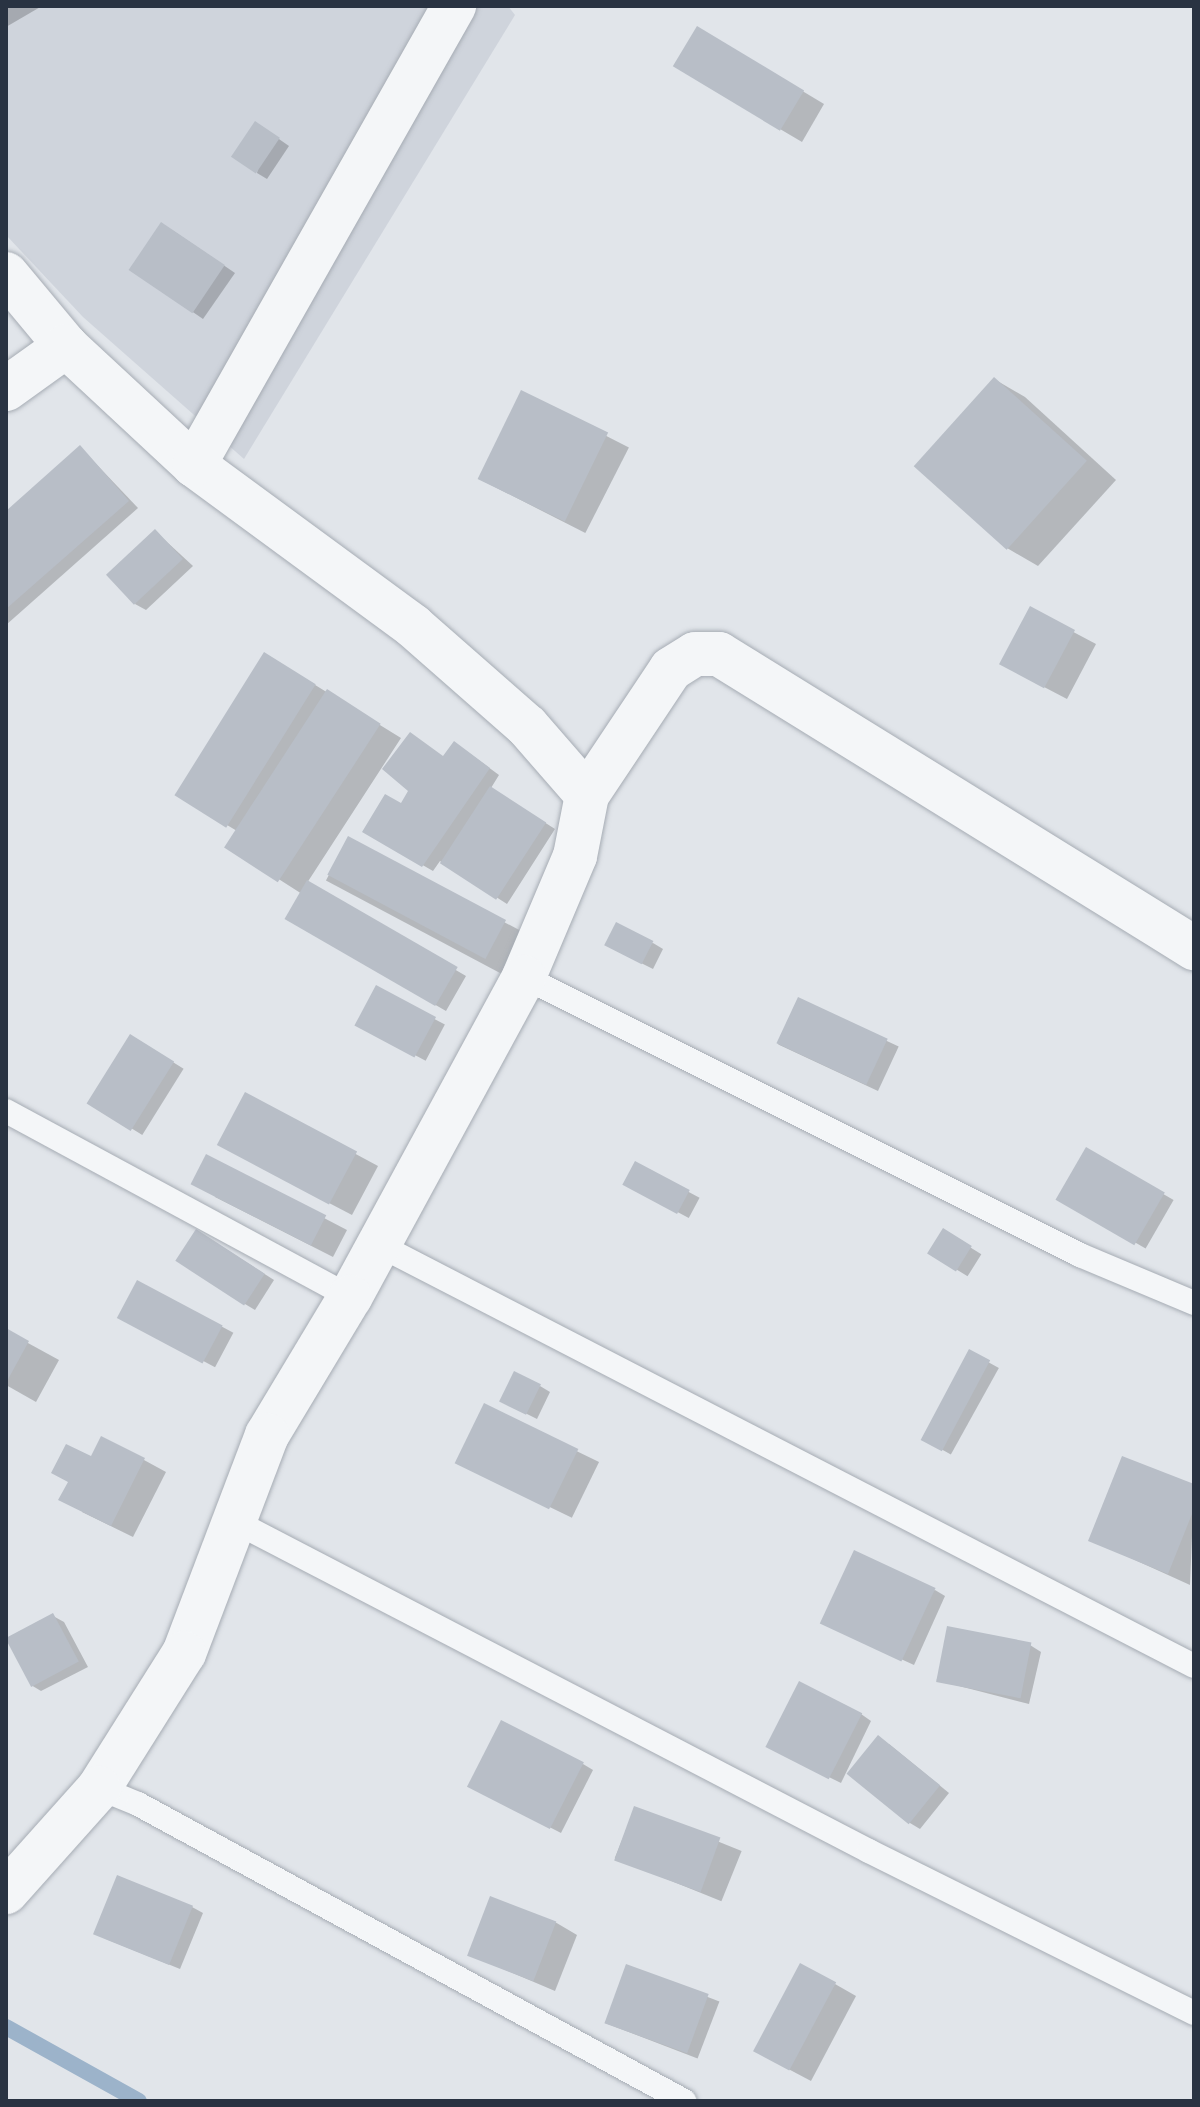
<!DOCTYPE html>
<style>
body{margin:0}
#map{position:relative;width:1200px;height:2107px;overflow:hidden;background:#e1e5ea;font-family:"Source Sans 3",sans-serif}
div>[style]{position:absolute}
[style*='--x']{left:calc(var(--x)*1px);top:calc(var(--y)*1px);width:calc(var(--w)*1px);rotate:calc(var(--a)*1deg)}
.built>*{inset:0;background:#cfd4dc}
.shadow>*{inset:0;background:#0003;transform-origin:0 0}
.stream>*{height:16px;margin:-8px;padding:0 8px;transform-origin:8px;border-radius:8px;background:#9cb3ca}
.building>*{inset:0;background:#b8bec7;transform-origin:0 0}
.roads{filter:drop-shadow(0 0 2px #a6acb4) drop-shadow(0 0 2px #a6acb4)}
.service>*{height:24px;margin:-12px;padding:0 12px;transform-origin:12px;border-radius:12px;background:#f4f6f8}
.minor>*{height:44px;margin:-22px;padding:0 22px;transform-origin:22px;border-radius:22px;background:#f4f6f8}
span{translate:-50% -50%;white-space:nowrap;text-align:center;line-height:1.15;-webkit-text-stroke:6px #f1f4f7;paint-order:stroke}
.frame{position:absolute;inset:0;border:8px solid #293342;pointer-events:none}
</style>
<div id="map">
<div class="built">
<div style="clip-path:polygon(6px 6px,508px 6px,515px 15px,244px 459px,83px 317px,6px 235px)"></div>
</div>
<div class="shadow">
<div style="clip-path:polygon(6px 6px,42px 6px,6px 27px)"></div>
<div style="clip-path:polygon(719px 41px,824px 104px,802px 142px,780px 129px)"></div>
<div style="clip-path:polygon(266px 130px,289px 146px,267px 179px,257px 173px)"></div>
<div style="clip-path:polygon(172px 230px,235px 273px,203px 319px,130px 269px)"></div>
<div style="clip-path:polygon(994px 379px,1025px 397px,1116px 480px,1038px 566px,1007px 548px)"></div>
<div style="left:522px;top:393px;width:120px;height:96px;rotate:27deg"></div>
<div style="clip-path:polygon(80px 447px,138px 508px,6px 625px,6px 513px)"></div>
<div style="clip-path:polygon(155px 531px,193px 566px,146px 610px,135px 604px)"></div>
<div style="clip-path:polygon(1030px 609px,1096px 644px,1067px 699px,1023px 676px)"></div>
<div style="clip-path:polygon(286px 667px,401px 738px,307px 883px,466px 976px,446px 1011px,287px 919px,302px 894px,227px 846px,237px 831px,177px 795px)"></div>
<div style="clip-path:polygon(465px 750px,499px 775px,491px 788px,555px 829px,507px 904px,440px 861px,433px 871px,365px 832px,402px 806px,444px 758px)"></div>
<div style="left:348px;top:839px;width:203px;height:47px;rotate:28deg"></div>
<div style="clip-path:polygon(653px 943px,663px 949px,653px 969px,617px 951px)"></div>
<div style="left:376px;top:988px;width:78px;height:41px;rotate:28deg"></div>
<div style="left:799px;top:1000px;width:110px;height:49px;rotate:25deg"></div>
<div style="left:131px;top:1036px;width:62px;height:78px;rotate:32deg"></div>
<div style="clip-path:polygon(246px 1095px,378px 1166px,352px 1215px,241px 1157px)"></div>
<div style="left:1087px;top:1150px;width:100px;height:56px;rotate:30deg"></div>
<div style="clip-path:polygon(207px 1157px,347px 1230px,333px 1257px,215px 1197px)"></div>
<div style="left:636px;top:1164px;width:72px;height:23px;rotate:28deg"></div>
<div style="left:944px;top:1231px;width:44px;height:26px;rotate:32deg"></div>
<div style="clip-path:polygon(207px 1237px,274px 1280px,255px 1310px,245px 1304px)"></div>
<div style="left:138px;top:1282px;width:108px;height:39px;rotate:28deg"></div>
<div style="clip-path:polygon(6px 1331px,59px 1360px,36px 1402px,6px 1385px)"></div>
<div style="left:970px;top:1352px;width:33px;height:99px;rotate:29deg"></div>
<div style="clip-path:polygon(540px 1386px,550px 1392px,537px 1419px,513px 1407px)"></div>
<div style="left:484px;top:1406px;width:128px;height:62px;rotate:26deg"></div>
<div style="clip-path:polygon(92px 1459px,144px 1460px,166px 1472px,133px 1537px,82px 1512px)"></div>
<div style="clip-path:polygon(1194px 1487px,1190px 1585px,1091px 1540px)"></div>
<div style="clip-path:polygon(935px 1590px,945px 1596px,914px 1665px,833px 1628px)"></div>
<div style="clip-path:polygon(53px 1616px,64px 1622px,88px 1667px,41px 1691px,31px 1685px)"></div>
<div style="clip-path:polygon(1030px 1645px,1041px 1652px,1029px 1704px,936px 1680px)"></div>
<div style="clip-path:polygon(861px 1714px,871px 1721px,841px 1783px,780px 1753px)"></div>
<div style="clip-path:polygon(889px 1744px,949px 1793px,920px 1829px,910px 1823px)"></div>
<div style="clip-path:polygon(583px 1764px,593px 1770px,561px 1833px,481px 1792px)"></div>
<div style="left:635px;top:1808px;width:115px;height:54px;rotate:22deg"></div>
<div style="clip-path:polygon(192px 1907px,203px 1913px,180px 1969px,106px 1939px)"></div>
<div style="clip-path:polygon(555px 1922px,577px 1935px,555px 1991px,470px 1955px)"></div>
<div style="left:627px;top:1966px;width:99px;height:61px;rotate:21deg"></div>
<div style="clip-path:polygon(835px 1984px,856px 1996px,811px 2081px,777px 2063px)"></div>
</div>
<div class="stream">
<div style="--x:6;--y:2027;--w:152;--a:29.1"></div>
</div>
<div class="building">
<div style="left:697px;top:26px;width:125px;height:47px;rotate:31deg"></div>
<div style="left:255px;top:121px;width:30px;height:43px;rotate:34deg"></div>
<div style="left:161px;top:222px;width:77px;height:58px;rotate:34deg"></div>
<div style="left:994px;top:377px;width:125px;height:120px;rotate:42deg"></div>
<div style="left:521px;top:390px;width:97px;height:99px;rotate:26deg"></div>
<div style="clip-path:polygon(80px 445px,129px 501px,6px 609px,6px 511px)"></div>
<div style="left:155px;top:529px;width:41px;height:67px;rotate:47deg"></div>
<div style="left:1030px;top:606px;width:51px;height:66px;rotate:28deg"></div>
<div style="left:264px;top:652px;width:61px;height:169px;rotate:32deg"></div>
<div style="left:327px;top:689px;width:64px;height:189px;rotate:33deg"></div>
<div style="clip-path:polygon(410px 732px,443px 756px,454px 741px,490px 768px,422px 867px,362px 832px,385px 794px,401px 803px,408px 791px,382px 769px)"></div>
<div style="left:490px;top:786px;width:67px;height:92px;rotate:33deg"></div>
<div style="left:348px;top:836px;width:179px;height:44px;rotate:28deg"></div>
<div style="left:307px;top:880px;width:174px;height:45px;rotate:30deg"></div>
<div style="left:616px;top:922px;width:42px;height:26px;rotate:27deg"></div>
<div style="left:376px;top:985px;width:68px;height:46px;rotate:28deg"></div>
<div style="left:798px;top:997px;width:99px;height:51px;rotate:25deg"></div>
<div style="left:130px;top:1034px;width:52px;height:82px;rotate:32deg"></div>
<div style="left:245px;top:1092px;width:127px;height:60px;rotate:28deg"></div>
<div style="left:1086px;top:1147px;width:91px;height:61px;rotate:30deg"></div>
<div style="left:206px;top:1154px;width:135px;height:34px;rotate:27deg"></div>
<div style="left:635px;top:1161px;width:62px;height:27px;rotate:28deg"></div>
<div style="left:943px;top:1228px;width:34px;height:30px;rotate:32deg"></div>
<div style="left:196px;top:1229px;width:82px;height:38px;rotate:33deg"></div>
<div style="left:137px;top:1280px;width:97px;height:43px;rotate:28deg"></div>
<div style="clip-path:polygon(6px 1328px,29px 1341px,6px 1383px)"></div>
<div style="left:969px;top:1349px;width:24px;height:103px;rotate:28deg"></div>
<div style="left:514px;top:1371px;width:30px;height:34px;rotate:26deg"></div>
<div style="left:484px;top:1403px;width:105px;height:67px;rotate:26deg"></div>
<div style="clip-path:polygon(101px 1436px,145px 1458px,111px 1526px,58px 1500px,68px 1482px,51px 1473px,66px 1444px,91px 1456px)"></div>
<div style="clip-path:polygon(1122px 1456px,1194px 1484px,1194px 1509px,1168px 1574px,1088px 1541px)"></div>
<div style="left:854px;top:1550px;width:90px;height:81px;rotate:25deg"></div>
<div style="left:53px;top:1613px;width:55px;height:54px;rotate:62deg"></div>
<div style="left:947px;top:1626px;width:86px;height:57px;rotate:11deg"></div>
<div style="left:799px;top:1681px;width:71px;height:74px;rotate:27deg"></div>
<div style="left:501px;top:1720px;width:93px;height:75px;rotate:27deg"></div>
<div style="left:878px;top:1735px;width:80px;height:50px;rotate:39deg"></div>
<div style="left:634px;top:1806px;width:92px;height:58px;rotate:20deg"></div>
<div style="left:117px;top:1875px;width:82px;height:64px;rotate:22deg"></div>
<div style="left:490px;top:1896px;width:71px;height:64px;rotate:21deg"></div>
<div style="left:800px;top:1963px;width:41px;height:100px;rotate:28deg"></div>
<div style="left:626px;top:1964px;width:88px;height:63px;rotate:20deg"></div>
</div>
<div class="roads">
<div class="service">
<div style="--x:524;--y:977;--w:622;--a:26.57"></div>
<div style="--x:1080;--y:1255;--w:124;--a:22.8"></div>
<div style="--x:6;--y:1111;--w:391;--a:28.4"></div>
<div style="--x:379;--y:1245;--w:917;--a:27.32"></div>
<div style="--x:232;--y:1520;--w:718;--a:27.46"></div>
<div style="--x:869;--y:1851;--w:363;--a:26.5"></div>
<div style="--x:99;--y:1788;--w:42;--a:22.3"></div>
<div style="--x:138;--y:1804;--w:622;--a:28.54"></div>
</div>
<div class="minor">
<div style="--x:6;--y:274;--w:94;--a:50.2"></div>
<div style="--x:66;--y:346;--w:175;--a:42.9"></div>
<div style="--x:194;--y:465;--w:272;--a:36.3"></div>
<div style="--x:413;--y:626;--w:152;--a:41.3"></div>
<div style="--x:527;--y:726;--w:91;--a:49"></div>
<div style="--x:587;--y:795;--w:62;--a:101.1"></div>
<div style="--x:575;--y:856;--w:131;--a:112.9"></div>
<div style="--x:524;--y:977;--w:364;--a:118.5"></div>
<div style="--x:350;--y:1297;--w:161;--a:121"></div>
<div style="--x:267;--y:1435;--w:233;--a:110.8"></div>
<div style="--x:184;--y:1653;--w:160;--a:122.2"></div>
<div style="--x:99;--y:1788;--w:140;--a:131.8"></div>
<div style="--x:6;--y:389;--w:74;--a:-35.6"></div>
<div style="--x:194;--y:465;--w:528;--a:-60.47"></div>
<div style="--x:587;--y:795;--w:151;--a:-56.3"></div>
<div style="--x:671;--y:669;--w:28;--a:-32"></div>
<div style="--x:695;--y:654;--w:24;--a:0"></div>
<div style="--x:719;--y:654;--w:559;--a:31.76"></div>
</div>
</div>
<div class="frame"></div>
</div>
